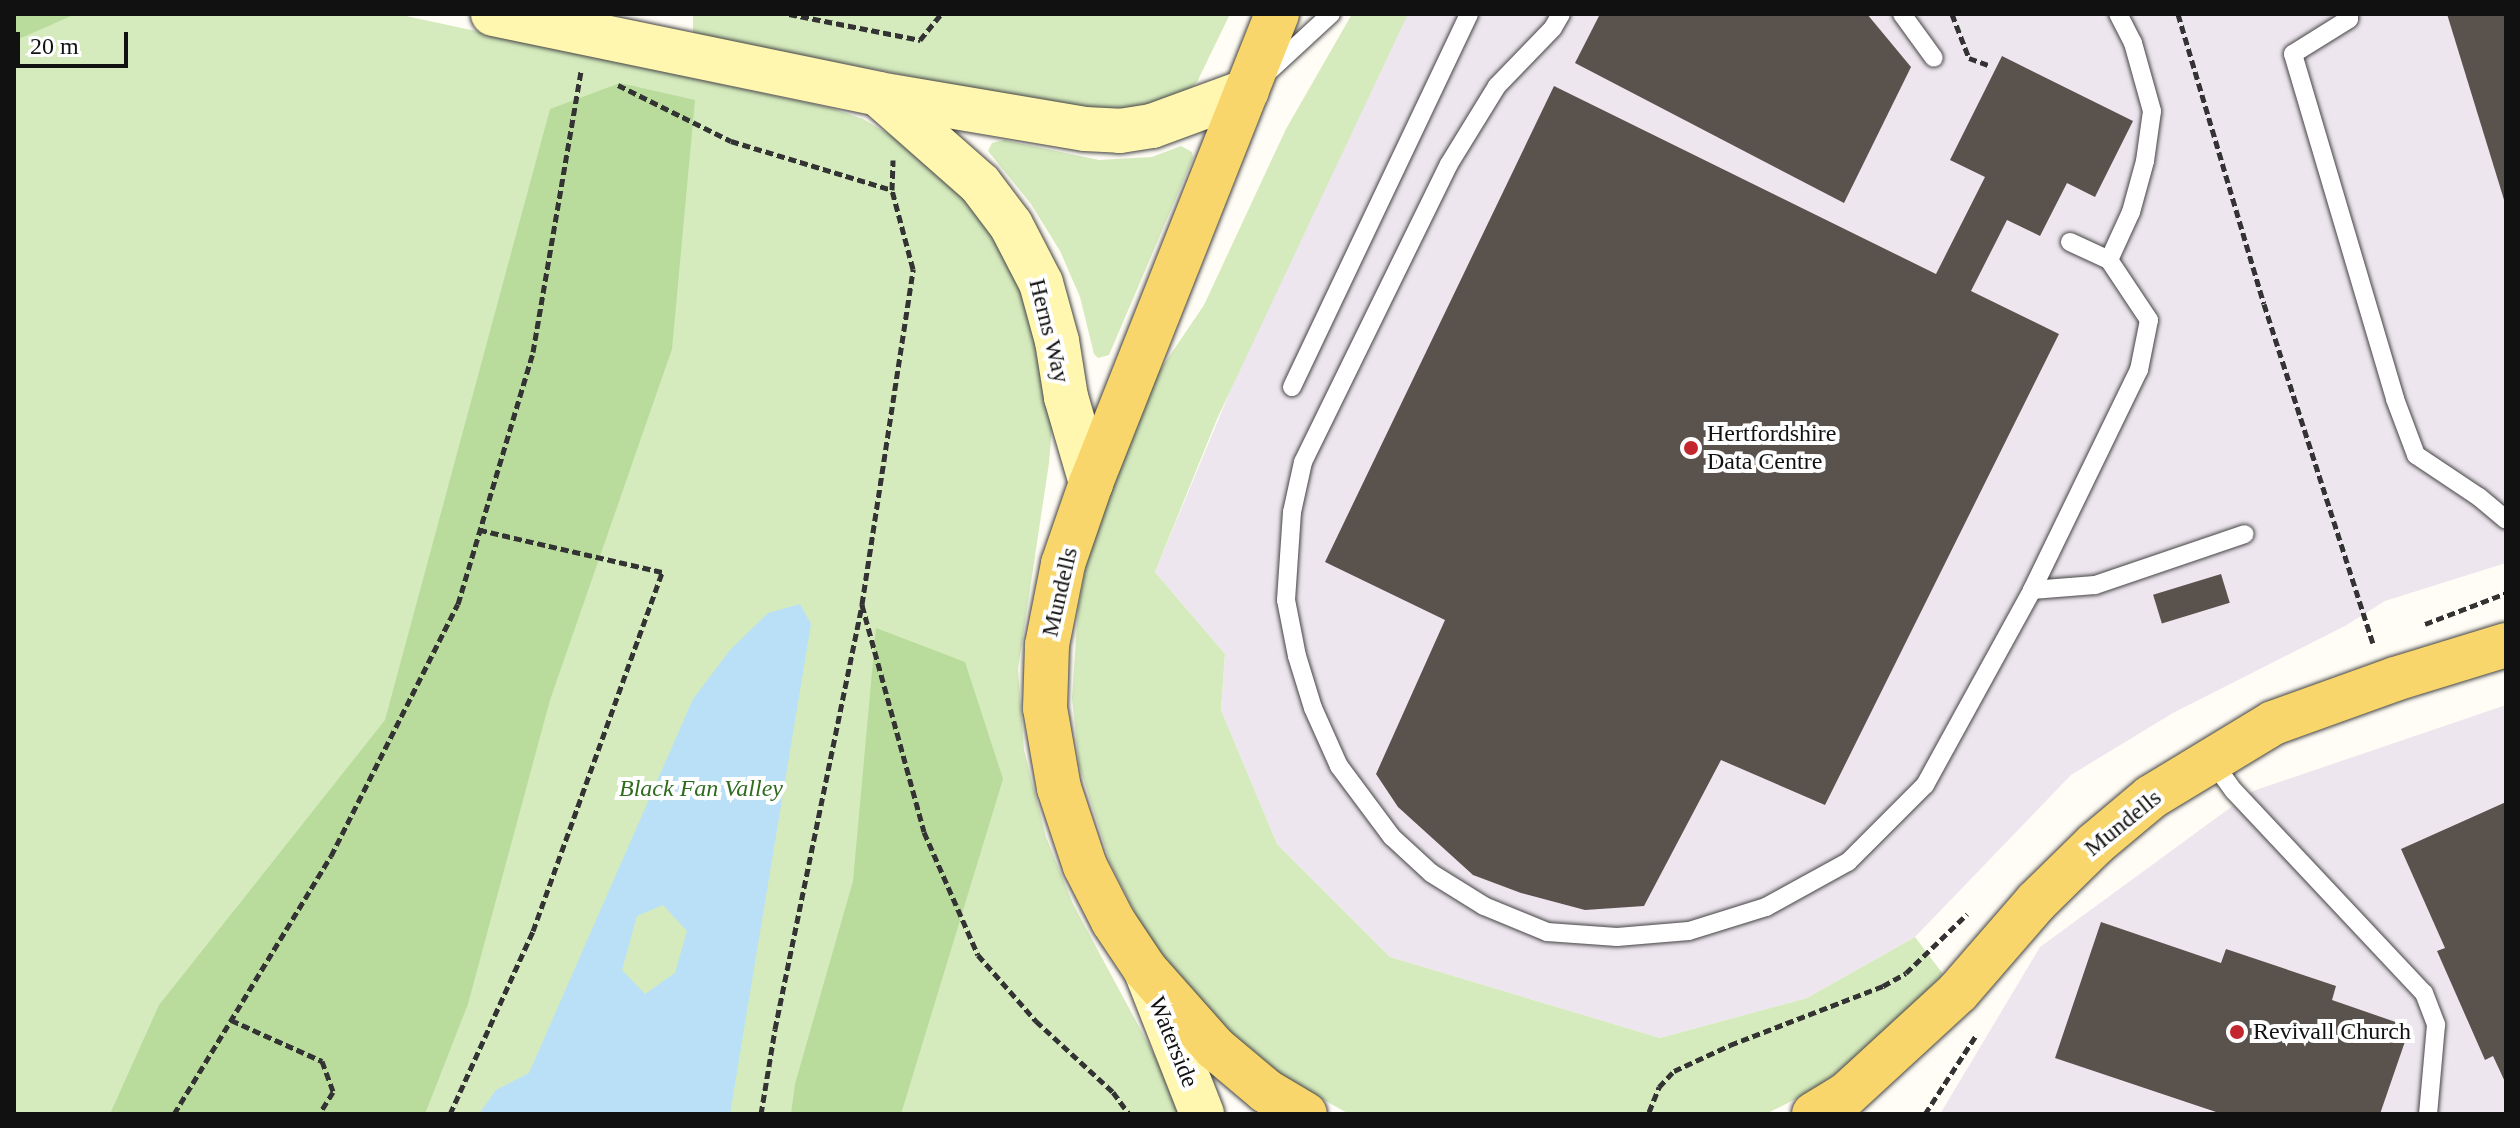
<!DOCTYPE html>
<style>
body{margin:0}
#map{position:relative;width:2520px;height:1128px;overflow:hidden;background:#fffdf5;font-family:Georgia,serif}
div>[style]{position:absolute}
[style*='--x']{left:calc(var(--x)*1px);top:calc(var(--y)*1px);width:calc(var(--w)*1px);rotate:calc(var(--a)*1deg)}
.industrial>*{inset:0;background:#eee6ef}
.green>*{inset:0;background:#d5ebbd}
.forest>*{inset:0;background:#b9dc9c}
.water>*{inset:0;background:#b9e0f7}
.building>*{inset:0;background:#5a524d;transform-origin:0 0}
.path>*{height:5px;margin-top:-2.5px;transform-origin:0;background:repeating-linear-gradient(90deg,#333 0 8px,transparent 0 12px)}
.roads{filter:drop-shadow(0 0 2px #444) drop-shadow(0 0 2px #444)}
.lane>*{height:18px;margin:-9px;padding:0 9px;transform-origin:9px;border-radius:9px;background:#fff}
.secondary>*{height:44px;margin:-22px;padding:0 22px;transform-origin:22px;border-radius:22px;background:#fff6b0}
.primary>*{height:44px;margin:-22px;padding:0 22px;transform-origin:22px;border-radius:22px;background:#f9d66b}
.dots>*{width:22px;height:22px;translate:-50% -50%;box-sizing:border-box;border:4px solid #fff;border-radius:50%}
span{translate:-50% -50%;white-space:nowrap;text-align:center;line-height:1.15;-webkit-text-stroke:8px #fff;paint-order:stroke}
.street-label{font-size:24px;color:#111}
.poi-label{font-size:24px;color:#111}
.left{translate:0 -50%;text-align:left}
.park-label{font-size:24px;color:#2f6b1f;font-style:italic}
.frame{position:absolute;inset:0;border:16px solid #111;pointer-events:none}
.scale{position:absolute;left:16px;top:32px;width:112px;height:36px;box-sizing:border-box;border:4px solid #111;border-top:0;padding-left:10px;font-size:24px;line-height:28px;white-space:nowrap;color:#111;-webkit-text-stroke:6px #fff;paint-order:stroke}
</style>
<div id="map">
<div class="industrial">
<div style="clip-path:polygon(1387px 14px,2506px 14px,2506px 563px,2385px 601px,2345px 626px,2173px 713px,2071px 775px,1915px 937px,1807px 998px,1660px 1038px,1390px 957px,1277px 844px,1221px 710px,1225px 654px,1155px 572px)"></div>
<div style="clip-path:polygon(2506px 705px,2506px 1114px,1940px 1114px,2040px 947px,2253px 791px)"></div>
</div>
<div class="green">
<div style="clip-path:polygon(76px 14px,397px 14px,831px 108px,863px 119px,910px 147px,1000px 232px,1030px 295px,1054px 404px,1049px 463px,1018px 669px,1024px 750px,1046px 837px,1073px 904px,1186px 1114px,14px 1114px,14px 40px)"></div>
<div style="clip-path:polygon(693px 14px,1230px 14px,1197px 82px,1174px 103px,1102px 119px,934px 81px,693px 34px)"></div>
<div style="clip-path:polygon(1352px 14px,1408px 14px,1217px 419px,1155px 572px,1225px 654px,1221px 710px,1277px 844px,1390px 957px,1660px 1038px,1807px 998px,1915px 937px,1943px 974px,1878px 1041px,1815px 1089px,1766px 1114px,1349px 1114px,1271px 1070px,1206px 1015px,1154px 950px,1110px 862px,1079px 765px,1072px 698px,1078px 609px,1091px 538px,1154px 379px,1204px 305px,1286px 129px)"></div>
<div style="clip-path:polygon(1004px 140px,1099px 160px,1152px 157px,1181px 146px,1192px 152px,1193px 158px,1109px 355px,1098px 358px,1094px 354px,1080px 297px,1060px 251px,1031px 204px,988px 151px,992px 143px)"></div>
</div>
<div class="forest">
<div style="clip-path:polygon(14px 14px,76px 14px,14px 41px)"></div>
<div style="clip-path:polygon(620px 83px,695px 100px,672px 349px,550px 700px,468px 1004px,425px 1114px,110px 1114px,159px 1005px,385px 720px,550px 109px)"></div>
<div style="clip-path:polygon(876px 628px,965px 662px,1003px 779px,901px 1114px,791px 1114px,795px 1084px,853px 881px)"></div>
</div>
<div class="water">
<div style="clip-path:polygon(evenodd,800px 604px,811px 624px,730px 1114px,479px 1114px,496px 1090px,529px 1073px,693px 699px,730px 650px,768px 613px,800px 604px,663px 905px,687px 931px,675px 973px,645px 994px,622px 970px,637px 916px,663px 905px)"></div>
</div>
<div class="building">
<div style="clip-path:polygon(1600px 14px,1867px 14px,1911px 67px,1844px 203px,1575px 63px)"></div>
<div style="clip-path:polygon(2447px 14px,2506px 14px,2506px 203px,2505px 203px)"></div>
<div style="clip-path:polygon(2002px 56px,2133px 121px,2095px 197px,2067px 183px,2040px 236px,2007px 220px,1971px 291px,2059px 334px,1825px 805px,1721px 760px,1644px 906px,1585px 910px,1521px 893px,1473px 875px,1398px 807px,1376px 774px,1445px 620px,1325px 562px,1554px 86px,1936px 274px,1985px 177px,1950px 160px)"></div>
<div style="left:2221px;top:574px;width:30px;height:71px;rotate:73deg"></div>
<div style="clip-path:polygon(2506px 802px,2506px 1084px,2493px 1056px,2485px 1060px,2437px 951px,2445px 948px,2401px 849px)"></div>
<div style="clip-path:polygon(2101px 922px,2221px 963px,2226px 949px,2336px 986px,2332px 1000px,2410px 1027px,2380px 1114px,2222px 1114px,2055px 1058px)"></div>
</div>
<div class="path">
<div style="--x:789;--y:14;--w:134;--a:11.2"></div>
<div style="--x:920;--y:40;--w:33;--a:-51"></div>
<div style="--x:1952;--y:14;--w:47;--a:68.9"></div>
<div style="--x:1969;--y:58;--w:20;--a:20"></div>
<div style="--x:2178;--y:14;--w:302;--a:73.5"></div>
<div style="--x:2264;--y:304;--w:356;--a:72.2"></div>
<div style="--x:618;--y:85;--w:126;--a:26.4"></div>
<div style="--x:731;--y:141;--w:168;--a:16.9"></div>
<div style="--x:862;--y:605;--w:235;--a:74.7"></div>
<div style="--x:924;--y:832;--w:134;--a:66.3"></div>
<div style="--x:978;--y:955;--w:88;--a:48.7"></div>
<div style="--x:1036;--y:1021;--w:105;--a:42.7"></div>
<div style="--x:1113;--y:1092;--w:27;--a:54"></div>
<div style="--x:2425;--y:624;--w:87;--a:-20.9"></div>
<div style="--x:231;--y:1020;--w:100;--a:24.3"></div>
<div style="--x:322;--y:1061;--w:33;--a:70"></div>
<div style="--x:333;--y:1092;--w:26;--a:122"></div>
<div style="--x:1649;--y:1112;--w:27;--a:-68"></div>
<div style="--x:1659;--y:1087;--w:22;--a:-47"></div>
<div style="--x:1674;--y:1071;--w:62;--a:-24.9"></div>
<div style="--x:1730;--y:1045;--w:164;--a:-21.1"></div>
<div style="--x:1883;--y:986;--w:26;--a:-29"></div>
<div style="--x:1906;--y:973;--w:85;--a:-44"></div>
<div style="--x:174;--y:1114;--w:302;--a:-58.7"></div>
<div style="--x:331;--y:856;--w:282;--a:-63.3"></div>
<div style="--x:458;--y:604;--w:263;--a:-73.4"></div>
<div style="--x:533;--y:352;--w:285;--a:-80.3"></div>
<div style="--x:450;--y:1114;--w:201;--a:-65.6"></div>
<div style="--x:533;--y:931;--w:381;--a:-70.2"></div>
<div style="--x:662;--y:572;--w:187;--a:-167"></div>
<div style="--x:761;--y:1114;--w:86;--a:-80.6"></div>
<div style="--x:775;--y:1029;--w:434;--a:-78.4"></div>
<div style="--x:862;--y:604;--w:339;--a:-81.3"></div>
<div style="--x:913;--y:269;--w:82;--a:-104.9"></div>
<div style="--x:892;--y:190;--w:30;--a:-88"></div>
<div style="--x:1925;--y:1114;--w:95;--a:-57"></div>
</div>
<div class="roads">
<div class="lane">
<div style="--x:1561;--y:14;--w:16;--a:120"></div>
<div style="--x:1553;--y:28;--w:81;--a:134"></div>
<div style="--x:1497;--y:86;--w:92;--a:121.6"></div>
<div style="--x:1449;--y:164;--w:332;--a:116.1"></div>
<div style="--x:1303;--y:462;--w:51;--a:102.4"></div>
<div style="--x:1292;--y:512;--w:88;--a:93.9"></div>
<div style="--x:1286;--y:600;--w:57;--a:78.9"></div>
<div style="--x:1297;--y:656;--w:54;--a:72.9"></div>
<div style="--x:1313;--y:708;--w:64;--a:65.9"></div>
<div style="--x:1339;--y:766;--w:89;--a:53.3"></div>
<div style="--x:1392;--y:837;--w:53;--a:42.7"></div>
<div style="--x:1431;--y:873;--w:62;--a:31.9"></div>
<div style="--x:1484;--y:906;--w:68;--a:22.4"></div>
<div style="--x:1547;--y:932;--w:70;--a:4.1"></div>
<div style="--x:1617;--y:937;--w:72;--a:-4.8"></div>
<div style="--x:1689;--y:931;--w:81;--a:-17.3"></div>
<div style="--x:1766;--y:907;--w:94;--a:-28.8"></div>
<div style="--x:1848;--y:862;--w:109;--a:-45"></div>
<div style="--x:1925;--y:785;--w:222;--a:-61.2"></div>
<div style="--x:2032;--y:590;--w:245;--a:-64.1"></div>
<div style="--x:2139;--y:370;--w:51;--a:-78.7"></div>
<div style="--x:2149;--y:320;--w:72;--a:-123.7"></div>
<div style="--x:1902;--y:14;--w:54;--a:54"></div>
<div style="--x:2349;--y:14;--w:5;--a:90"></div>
<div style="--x:2349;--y:19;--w:66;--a:148"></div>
<div style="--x:2293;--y:54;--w:360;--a:73.5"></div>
<div style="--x:2395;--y:399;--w:60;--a:69.4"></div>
<div style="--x:2416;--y:455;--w:76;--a:33.7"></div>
<div style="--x:2479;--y:497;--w:35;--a:40"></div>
<div style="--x:1267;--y:73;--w:87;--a:-42.7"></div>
<div style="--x:2070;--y:242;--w:43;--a:24.8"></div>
<div style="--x:2109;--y:260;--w:53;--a:-65.4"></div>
<div style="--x:2131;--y:212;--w:53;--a:-74.6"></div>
<div style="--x:2145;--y:161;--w:50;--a:-82"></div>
<div style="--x:2152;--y:111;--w:71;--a:-105.6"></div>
<div style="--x:2133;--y:43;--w:33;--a:-117"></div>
<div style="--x:1292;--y:387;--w:413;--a:-64.6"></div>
<div style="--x:2032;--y:590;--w:63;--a:-4.5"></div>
<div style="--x:2095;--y:585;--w:158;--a:-18.8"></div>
<div style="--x:2212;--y:761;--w:37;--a:54"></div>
<div style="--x:2234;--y:791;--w:277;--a:46.8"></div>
<div style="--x:2424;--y:993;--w:34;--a:69"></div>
<div style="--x:2436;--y:1025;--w:89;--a:95.1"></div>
</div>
<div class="secondary">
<div style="--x:493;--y:14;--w:393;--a:11.7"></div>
<div style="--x:878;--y:94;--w:210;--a:9.6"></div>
<div style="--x:1085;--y:129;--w:35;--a:3"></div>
<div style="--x:1120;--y:131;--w:32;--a:-9"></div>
<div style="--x:1152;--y:126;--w:101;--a:-20.2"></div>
<div style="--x:878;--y:94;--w:136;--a:41.4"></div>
<div style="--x:980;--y:184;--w:51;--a:52.9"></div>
<div style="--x:1011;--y:225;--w:65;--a:62.7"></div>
<div style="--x:1041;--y:283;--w:60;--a:74.6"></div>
<div style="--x:1057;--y:341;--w:57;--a:80.9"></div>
<div style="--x:1066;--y:397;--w:90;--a:73.8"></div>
<div style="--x:1146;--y:971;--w:154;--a:68.6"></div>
</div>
<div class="primary">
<div style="--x:1277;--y:14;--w:505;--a:111.63"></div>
<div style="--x:1091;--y:483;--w:86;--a:109.1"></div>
<div style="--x:1063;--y:564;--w:83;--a:101.2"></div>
<div style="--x:1047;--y:645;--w:63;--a:91.8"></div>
<div style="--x:1045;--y:708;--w:81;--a:80.1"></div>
<div style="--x:1059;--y:788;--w:82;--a:71.6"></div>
<div style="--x:1085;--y:866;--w:62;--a:63"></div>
<div style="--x:1113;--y:921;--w:58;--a:56.3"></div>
<div style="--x:1145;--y:969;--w:106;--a:48.5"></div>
<div style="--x:1215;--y:1048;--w:67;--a:40.1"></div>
<div style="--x:1266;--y:1091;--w:45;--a:30.5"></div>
<div style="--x:1814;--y:1114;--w:37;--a:-31"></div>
<div style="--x:1846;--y:1095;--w:152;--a:-42.6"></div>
<div style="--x:1958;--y:992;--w:119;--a:-49.1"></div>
<div style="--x:2036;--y:902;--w:83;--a:-44.5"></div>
<div style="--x:2095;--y:844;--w:73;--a:-40"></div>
<div style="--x:2151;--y:797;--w:143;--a:-31.2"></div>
<div style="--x:2273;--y:723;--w:130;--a:-19.8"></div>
<div style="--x:2395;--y:679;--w:116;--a:-17"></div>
</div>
</div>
<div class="dots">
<div style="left:1691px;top:448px;background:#c4262e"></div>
<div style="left:2237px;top:1032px;background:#c4262e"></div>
</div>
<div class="street-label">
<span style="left:1049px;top:331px;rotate:76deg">Herns Way</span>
<span style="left:1060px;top:592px;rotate:-77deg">Mundells</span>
<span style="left:2123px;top:823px;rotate:-39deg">Mundells</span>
<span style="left:1173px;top:1042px;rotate:68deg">Waterside</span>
</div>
<div class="poi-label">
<span class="left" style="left:1707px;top:448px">Hertfordshire<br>Data Centre</span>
<span class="left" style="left:2253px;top:1032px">Revivall Church</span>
</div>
<div class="park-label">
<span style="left:701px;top:789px">Black Fan Valley</span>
</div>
<div class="frame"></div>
<div class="scale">20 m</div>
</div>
